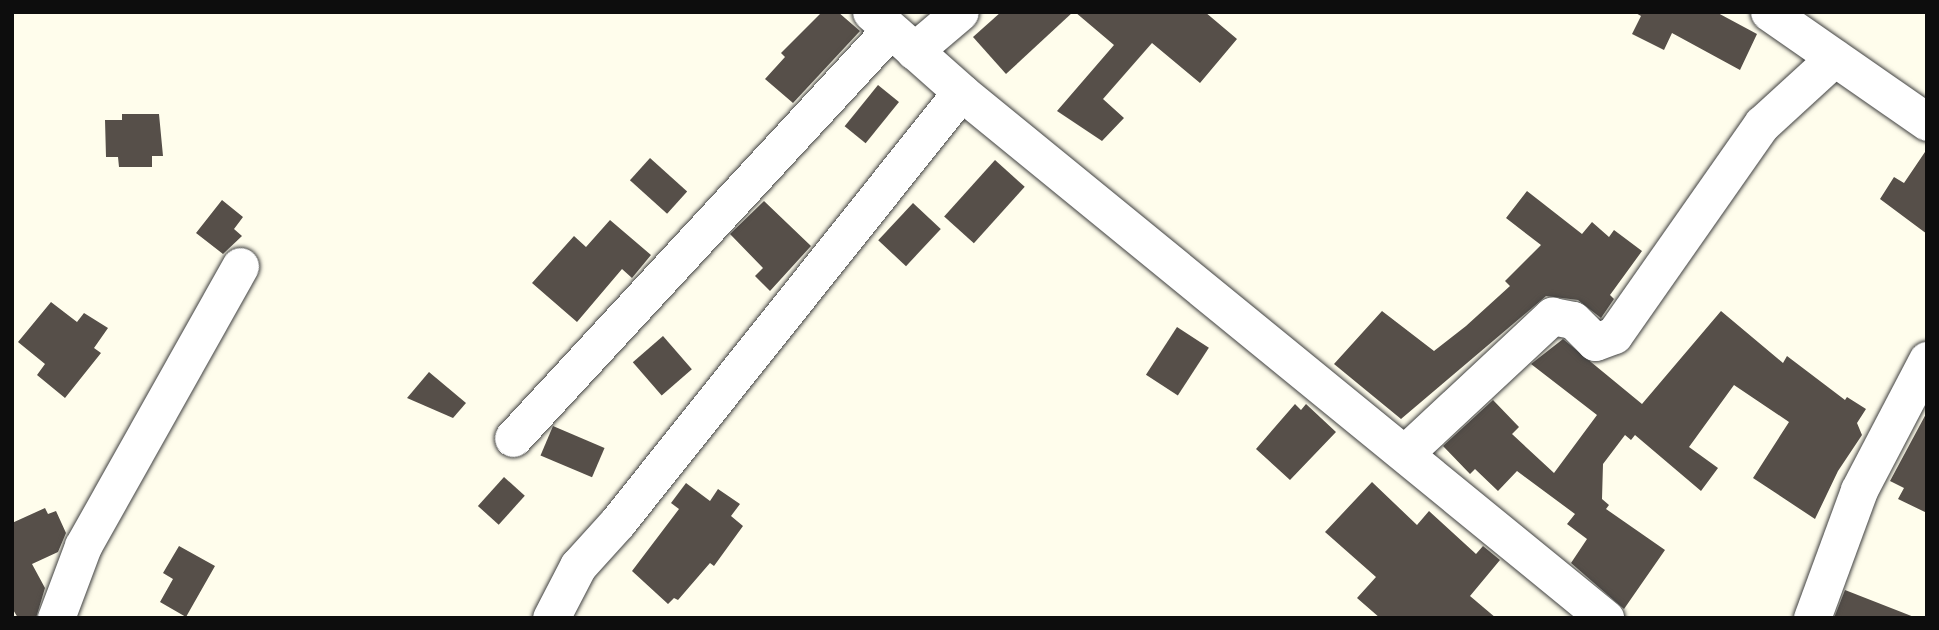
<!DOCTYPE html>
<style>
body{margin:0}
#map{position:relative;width:1939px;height:630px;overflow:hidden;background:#fffdec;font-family:"IBM Plex Serif",serif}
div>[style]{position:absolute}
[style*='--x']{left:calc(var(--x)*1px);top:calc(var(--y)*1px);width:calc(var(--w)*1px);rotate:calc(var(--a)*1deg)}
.building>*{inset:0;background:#564f49;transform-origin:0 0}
.roads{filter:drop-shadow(0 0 2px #404040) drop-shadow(0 0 2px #404040)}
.minor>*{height:37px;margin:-18.5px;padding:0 18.5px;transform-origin:18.5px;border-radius:18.5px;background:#fff}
span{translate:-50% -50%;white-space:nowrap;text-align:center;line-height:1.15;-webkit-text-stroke:7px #fff;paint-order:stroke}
.frame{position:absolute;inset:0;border:14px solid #0d0d0d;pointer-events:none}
</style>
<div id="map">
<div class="building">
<div style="clip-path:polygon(822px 12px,838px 12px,860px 31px,793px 103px,765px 79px,785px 57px,781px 53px)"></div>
<div style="clip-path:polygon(1001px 12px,1073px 12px,1006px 74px,973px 37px)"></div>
<div style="clip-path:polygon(1075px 12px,1205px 12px,1237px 39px,1200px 83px,1152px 43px,1103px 99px,1124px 118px,1102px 141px,1057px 111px,1114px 45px)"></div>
<div style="clip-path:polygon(1634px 12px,1716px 12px,1757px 34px,1740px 70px,1672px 33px,1664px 50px,1632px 34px,1641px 16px)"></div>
<div style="left:878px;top:85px;width:27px;height:53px;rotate:39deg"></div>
<div style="clip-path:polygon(122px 114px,159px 114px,163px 156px,152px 156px,152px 167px,119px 167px,118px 157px,106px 157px,105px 120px,122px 120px)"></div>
<div style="clip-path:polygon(1927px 149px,1927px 234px,1880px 199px,1894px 177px,1904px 183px)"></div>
<div style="left:650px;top:158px;width:50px;height:30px;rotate:42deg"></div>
<div style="left:995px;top:160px;width:40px;height:76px;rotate:42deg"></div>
<div style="clip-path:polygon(1527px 191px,1582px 234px,1592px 222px,1609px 237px,1614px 230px,1642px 251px,1610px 295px,1614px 299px,1601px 318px,1578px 300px,1546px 296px,1401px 419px,1334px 364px,1382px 311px,1434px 351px,1466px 326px,1510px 286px,1505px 281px,1541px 245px,1506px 218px)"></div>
<div style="clip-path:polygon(222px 200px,243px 217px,234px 229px,242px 236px,223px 254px,196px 233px)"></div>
<div style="clip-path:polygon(764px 201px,811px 246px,770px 291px,755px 276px,763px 268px,730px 234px)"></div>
<div style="left:913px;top:203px;width:38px;height:51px;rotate:43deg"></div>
<div style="clip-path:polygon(610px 220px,651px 255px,632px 278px,622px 269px,577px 322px,532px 283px,574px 236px,586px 247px)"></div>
<div style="clip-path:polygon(51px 302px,77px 322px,84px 313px,108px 328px,94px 348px,101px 353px,65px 398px,37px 375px,45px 364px,18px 342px)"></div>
<div style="clip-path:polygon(1721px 311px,1783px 363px,1787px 356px,1845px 400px,1847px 397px,1866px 409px,1857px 423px,1862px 435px,1838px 471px,1815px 519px,1753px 478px,1789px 422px,1734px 385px,1689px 447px,1718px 468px,1701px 491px,1635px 435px,1631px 440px,1625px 435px,1603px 464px,1602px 499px,1609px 505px,1606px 509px,1665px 550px,1624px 609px,1571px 563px,1587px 539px,1567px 524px,1575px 514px,1517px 471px,1498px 491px,1475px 469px,1470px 474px,1443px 446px,1493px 400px,1519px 427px,1512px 434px,1554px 473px,1597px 415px,1531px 364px,1563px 339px,1642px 404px)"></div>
<div style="left:1177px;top:327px;width:38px;height:57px;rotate:33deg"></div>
<div style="left:663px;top:336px;width:44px;height:40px;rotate:49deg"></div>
<div style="clip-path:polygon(429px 372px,466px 403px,453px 418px,407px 398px)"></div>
<div style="clip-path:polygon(1295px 404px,1301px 410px,1306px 404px,1336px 432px,1290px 480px,1256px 449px)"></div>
<div style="clip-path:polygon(1927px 412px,1927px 513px,1898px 499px,1904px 488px,1890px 481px)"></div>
<div style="left:553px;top:426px;width:56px;height:32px;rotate:23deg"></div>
<div style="left:504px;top:477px;width:28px;height:39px;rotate:42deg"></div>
<div style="clip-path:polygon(1372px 482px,1417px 525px,1429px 511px,1476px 554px,1483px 546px,1500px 560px,1470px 596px,1496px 618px,1380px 618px,1357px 598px,1376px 577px,1325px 532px)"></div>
<div style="clip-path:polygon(686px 483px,710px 501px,718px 489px,740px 504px,731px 516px,743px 526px,714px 566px,710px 563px,678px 600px,674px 598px,668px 604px,632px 571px,679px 509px,671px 503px)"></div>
<div style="clip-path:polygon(45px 508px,48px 514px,56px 511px,66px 533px,58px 552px,32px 564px,45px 588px,36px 618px,18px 618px,12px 608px,12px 523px)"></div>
<div style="clip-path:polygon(179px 546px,215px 566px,186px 617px,160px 602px,173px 579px,163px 573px)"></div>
<div style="clip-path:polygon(1845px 590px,1914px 617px,1914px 618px,1834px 618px)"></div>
</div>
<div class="roads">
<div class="minor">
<div style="--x:871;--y:12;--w:120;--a:41.6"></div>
<div style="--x:961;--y:92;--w:832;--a:39.24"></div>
<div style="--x:1769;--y:12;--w:193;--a:34.8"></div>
<div style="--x:914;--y:51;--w:60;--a:-40.3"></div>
<div style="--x:513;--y:438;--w:556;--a:-47.26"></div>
<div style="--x:1406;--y:452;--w:200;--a:-43"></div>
<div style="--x:1552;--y:316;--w:21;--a:11"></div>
<div style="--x:1573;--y:320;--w:31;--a:45"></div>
<div style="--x:1595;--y:342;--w:20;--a:-20"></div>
<div style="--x:1614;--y:335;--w:258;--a:-55"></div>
<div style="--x:1762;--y:124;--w:98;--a:-42.5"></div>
<div style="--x:56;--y:618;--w:77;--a:-69.4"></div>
<div style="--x:83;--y:546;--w:321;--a:-60.7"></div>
<div style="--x:551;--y:618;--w:59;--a:-62.6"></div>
<div style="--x:578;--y:566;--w:58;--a:-47.8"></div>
<div style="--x:617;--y:523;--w:551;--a:-51.41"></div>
<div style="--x:1812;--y:618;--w:136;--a:-69.8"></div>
<div style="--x:1859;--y:490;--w:147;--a:-62.4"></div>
</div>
</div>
<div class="frame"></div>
</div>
